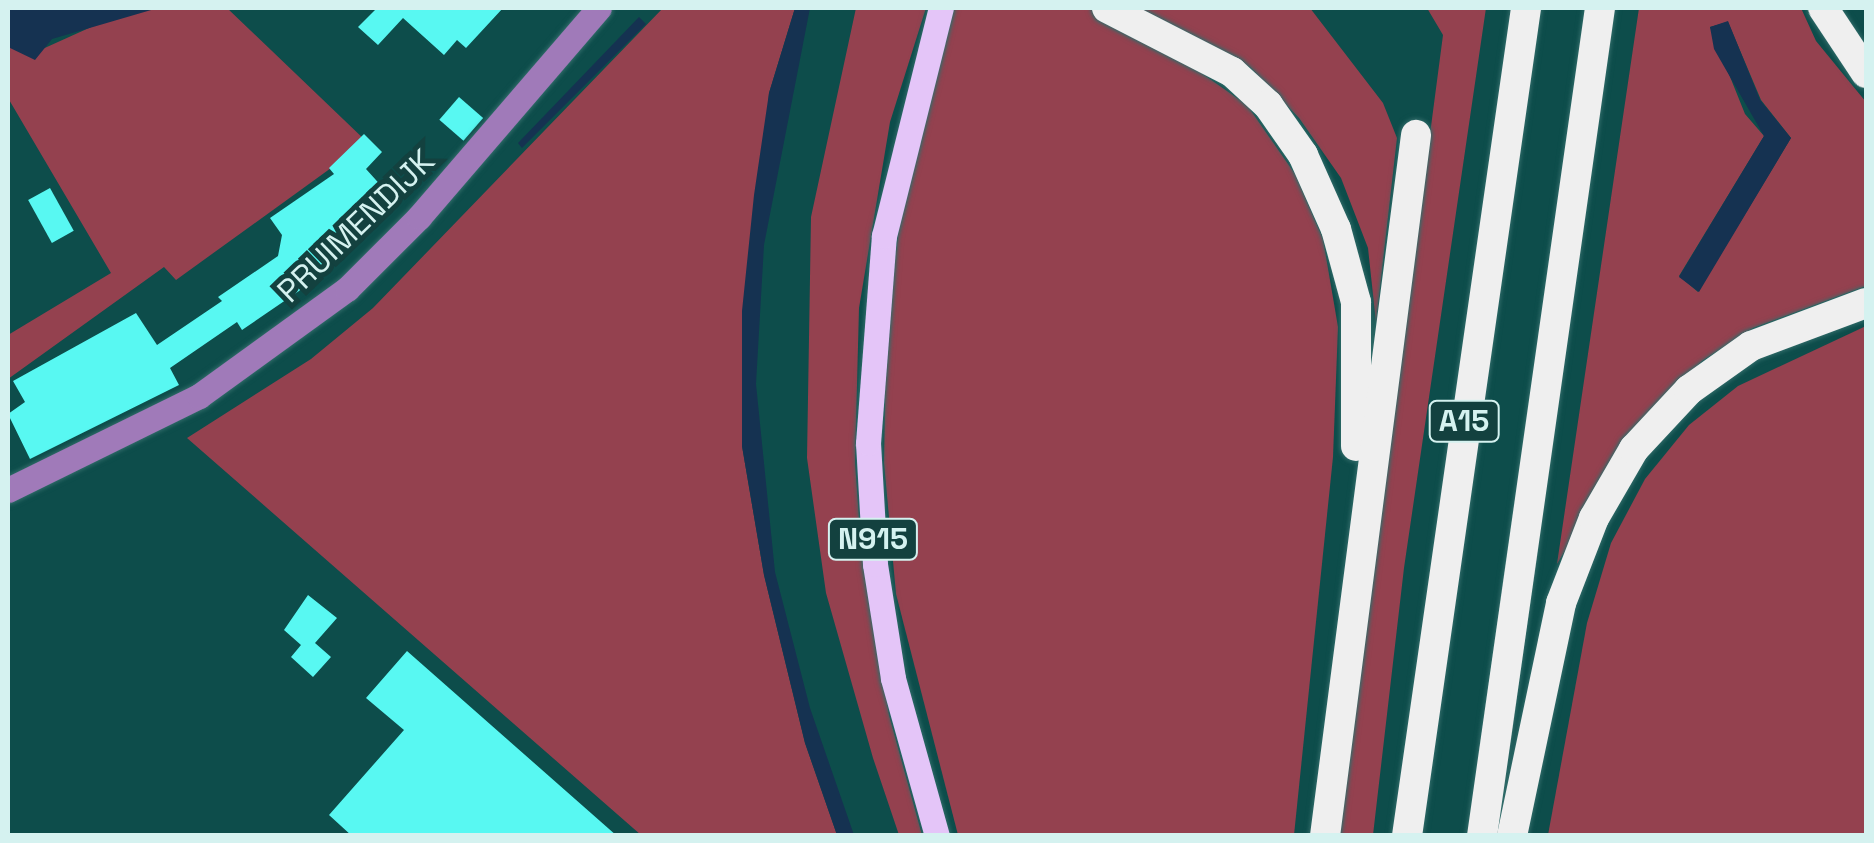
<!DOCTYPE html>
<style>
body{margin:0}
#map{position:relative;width:1874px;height:843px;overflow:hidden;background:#0d4d4b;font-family:"Space Grotesk",sans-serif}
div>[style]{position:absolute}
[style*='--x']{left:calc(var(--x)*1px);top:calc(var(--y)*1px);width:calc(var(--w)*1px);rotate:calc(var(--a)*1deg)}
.green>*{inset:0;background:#94414f}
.water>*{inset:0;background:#153251}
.building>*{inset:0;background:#58f8f2;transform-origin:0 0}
.roads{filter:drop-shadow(0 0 2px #316b69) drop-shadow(0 0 2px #316b69)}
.minor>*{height:25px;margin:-12.5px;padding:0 12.5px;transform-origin:12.5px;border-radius:12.5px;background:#a07ab9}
.major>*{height:25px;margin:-12.5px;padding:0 12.5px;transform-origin:12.5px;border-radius:12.5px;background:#e4c5f8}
.highway>*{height:30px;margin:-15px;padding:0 15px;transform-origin:15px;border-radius:15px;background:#efefef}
span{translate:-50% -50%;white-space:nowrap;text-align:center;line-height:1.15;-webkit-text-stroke:10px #13413f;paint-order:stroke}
.shield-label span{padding:2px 8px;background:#13413f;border:2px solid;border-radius:8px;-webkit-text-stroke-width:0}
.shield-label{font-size:30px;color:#d5f2f0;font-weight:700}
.street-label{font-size:32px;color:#d5f2f0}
.frame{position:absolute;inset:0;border:10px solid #d5f2f0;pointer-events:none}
</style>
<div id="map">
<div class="green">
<div style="clip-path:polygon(158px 8px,227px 8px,367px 142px,176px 280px,164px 267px,8px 379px,8px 335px,111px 273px,8px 98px,8px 47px,38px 51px,120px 14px)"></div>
<div style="clip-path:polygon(663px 8px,795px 8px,769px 93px,742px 446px,764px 575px,805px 743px,837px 835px,641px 835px,187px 438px,311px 359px,373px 308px)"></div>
<div style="clip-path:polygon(856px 8px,926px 8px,890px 122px,859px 308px,855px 462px,861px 546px,889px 715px,922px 835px,899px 835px,873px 758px,826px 593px,807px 458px,811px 217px)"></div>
<div style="clip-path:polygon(949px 8px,1089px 8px,1187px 63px,1247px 105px,1295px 174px,1323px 239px,1338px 327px,1333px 457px,1294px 835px,958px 835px,896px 594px,884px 463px,886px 333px,899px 228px)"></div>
<div style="clip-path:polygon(1133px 8px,1310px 8px,1383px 103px,1397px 138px,1376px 323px,1368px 248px,1341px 178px,1299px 118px,1250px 67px)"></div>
<div style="clip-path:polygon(1427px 8px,1486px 8px,1404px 568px,1373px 835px,1338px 836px,1443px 35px)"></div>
<div style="clip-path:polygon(evenodd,1639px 8px,1801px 8px,1816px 41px,1866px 102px,1866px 286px,1753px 328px,1702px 361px,1647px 416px,1557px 564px,1639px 8px,1728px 22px,1761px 100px,1791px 138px,1698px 292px,1679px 276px,1764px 136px,1745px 114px,1710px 27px,1728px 22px)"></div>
<div style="clip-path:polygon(1866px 326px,1866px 835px,1548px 835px,1587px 623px,1611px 543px,1645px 479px,1689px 425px,1738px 386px)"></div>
</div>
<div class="water">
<div style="clip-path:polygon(8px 8px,158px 8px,52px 39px,35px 60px,8px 47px)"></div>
<div style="clip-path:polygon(795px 8px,810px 8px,764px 245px,756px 384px,775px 572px,810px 708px,854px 835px,837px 835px,805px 743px,764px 575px,742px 446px,742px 311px,754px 195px,769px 93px)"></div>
<div style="clip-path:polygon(639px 17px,646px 24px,522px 148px,518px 143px)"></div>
<div style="clip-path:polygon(1728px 21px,1760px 100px,1791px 138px,1699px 292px,1679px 277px,1764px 136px,1714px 49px,1710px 27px)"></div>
</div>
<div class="building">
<div style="clip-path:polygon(377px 8px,503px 8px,466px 48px,457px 40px,444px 55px,403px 18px,378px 45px,358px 27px)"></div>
<div style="left:459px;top:97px;width:32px;height:30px;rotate:41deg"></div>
<div style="clip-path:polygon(364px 134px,382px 152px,366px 169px,394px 200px,299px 291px,242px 330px,237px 322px,170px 368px,179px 385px,30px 459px,8px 414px,25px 402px,13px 381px,136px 313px,157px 345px,222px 301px,218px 297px,278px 256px,282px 235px,270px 218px,334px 174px,329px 168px)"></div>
<div style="left:50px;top:188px;width:49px;height:25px;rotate:61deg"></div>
<div style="clip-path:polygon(308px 595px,337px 618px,315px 643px,331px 657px,313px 677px,291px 657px,301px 645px,284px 630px)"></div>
<div style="clip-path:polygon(407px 651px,617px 836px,352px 836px,329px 815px,404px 730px,366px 698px)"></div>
</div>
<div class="roads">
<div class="minor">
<div style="--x:8;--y:490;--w:213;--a:-26.2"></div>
<div style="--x:199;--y:396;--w:183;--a:-35.9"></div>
<div style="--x:347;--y:289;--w:102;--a:-45"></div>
<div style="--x:419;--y:217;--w:276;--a:-49.3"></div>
</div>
<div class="major">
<div style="--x:937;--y:836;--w:164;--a:-105.6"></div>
<div style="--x:893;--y:678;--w:115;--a:-99"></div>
<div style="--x:875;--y:564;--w:121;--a:-93.3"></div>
<div style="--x:868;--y:443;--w:208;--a:-85.6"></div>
<div style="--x:884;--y:236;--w:235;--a:-76"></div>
</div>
<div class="highway">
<div style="--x:1107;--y:8;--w:140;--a:27.1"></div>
<div style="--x:1232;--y:72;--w:49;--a:42.5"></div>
<div style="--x:1268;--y:105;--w:61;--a:55"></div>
<div style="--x:1303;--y:155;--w:81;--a:66"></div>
<div style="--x:1336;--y:229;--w:76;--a:74.7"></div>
<div style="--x:1356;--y:302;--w:144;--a:90"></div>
<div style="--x:1823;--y:8;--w:78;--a:56.5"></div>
<div style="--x:1325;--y:836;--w:707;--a:-82.6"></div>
<div style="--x:1407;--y:836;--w:837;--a:-81.82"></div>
<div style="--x:1482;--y:836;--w:836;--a:-81.89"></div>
<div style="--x:1512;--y:836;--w:238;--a:-78.1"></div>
<div style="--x:1561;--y:603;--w:91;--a:-68.8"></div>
<div style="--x:1594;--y:518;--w:80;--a:-59.9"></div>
<div style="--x:1634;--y:449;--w:81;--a:-47"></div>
<div style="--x:1689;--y:390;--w:76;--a:-35.4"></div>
<div style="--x:1751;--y:346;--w:123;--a:-20.5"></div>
</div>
</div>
<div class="shield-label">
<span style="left:1464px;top:421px">A15</span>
<span style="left:873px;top:539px">N915</span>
</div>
<div class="street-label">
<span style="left:356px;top:226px;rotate:-44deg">PRUIMENDIJK</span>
</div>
<div class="frame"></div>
</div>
